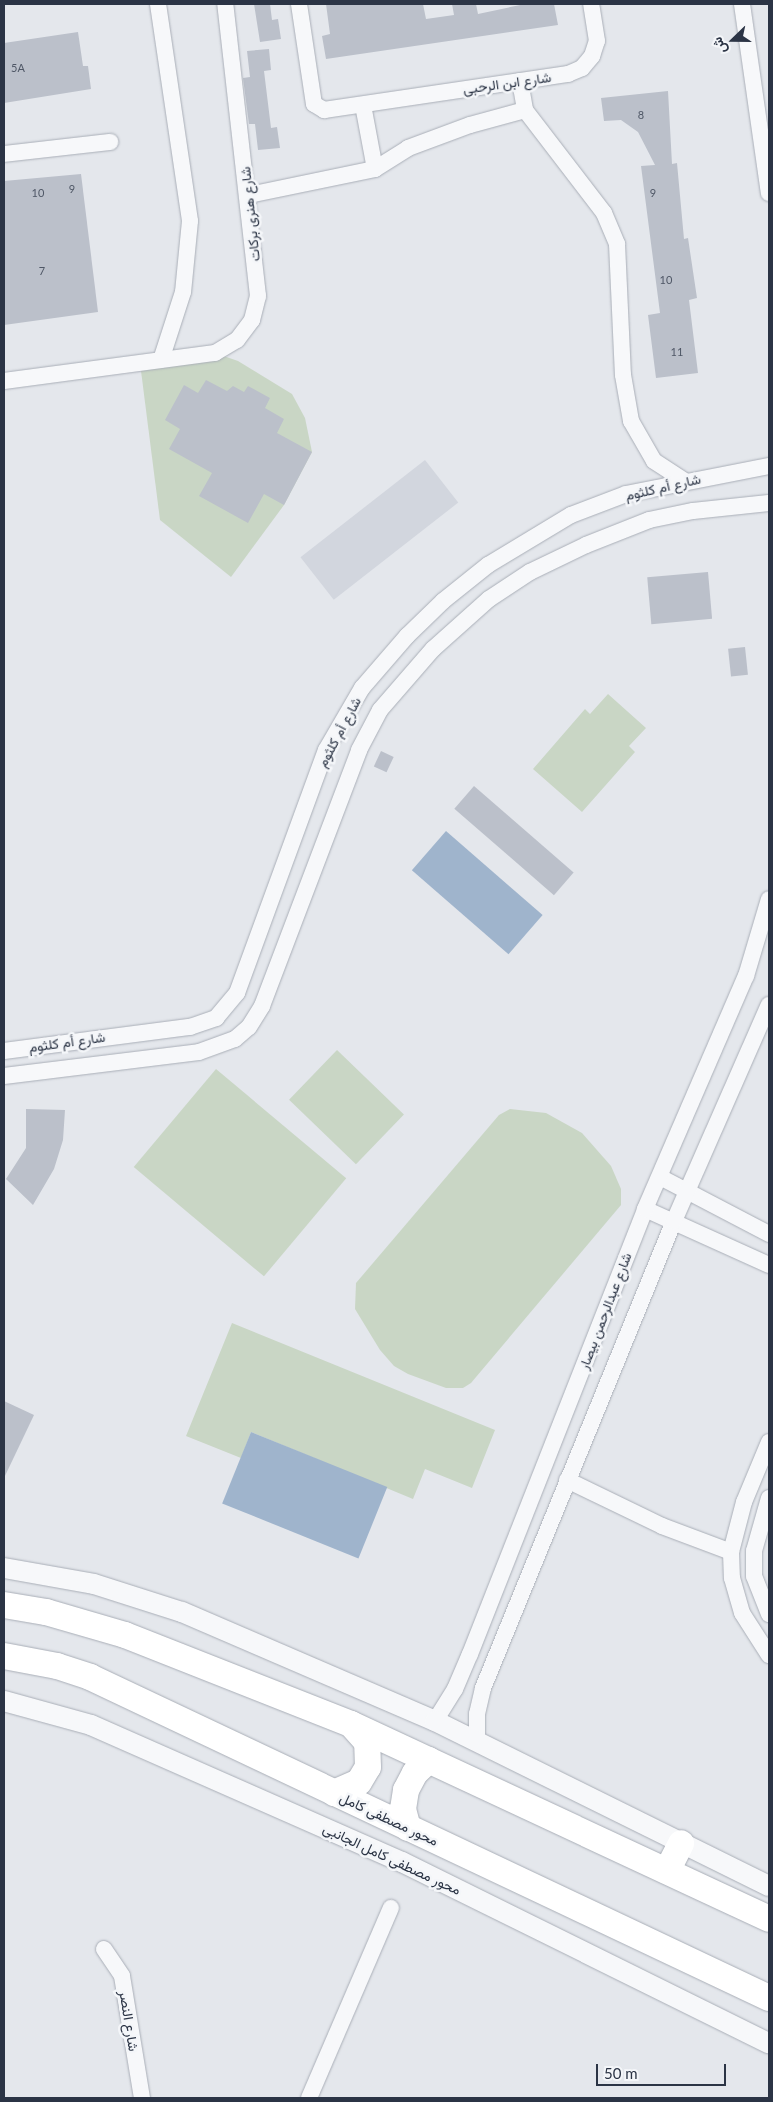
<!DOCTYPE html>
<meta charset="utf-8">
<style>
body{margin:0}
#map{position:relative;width:773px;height:2102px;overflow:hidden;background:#e4e7ec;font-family:Lato,Vazirmatn,sans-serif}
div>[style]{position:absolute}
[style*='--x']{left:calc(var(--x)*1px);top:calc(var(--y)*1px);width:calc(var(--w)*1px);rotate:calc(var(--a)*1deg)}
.built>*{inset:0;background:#d2d6de;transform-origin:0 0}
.green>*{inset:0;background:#c9d6c5;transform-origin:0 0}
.water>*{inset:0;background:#9fb4cc;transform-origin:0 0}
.building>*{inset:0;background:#bbc0ca;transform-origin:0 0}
.roads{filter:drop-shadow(0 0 1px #a9aeb7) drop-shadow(0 0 1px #a9aeb7)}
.minor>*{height:16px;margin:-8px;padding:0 8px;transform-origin:8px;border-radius:8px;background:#f7f8fa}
.tertiary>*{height:20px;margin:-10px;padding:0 10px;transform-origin:10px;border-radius:10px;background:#f7f8fa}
.primary>*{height:26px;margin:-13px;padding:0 13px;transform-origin:13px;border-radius:13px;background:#fff}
span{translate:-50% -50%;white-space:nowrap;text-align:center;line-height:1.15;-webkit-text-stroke:5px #f4f6f9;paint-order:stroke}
.number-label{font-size:11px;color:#4f5766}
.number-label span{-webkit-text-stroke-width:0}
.street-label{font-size:14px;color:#2b3445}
.frame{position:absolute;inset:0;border:5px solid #2b3445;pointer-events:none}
.north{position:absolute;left:708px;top:15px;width:50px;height:50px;-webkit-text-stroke:4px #f4f6f9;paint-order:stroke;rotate:248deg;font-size:14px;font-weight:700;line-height:20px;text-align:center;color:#2b3445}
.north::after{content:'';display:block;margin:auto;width:18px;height:22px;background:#2b3445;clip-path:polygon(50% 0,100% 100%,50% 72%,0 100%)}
.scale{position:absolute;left:596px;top:2064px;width:130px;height:22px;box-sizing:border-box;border:2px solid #2b3445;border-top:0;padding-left:6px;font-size:15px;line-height:18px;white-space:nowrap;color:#2b3445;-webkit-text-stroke:4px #f4f6f9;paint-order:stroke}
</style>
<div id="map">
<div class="built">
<div style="left:425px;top:460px;width:54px;height:158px;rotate:52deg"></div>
</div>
<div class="green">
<div style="clip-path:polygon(215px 353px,238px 361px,292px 394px,305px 418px,312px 452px,284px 505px,231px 577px,160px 520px,140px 363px)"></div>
<div style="clip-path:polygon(608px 694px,646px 728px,629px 746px,635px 752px,582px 812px,533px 769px,585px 709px,590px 714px)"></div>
<div style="left:337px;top:1050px;width:93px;height:69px;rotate:44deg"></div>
<div style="left:216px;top:1069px;width:170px;height:128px;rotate:40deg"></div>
<div style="clip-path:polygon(510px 1109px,546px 1113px,582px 1133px,611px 1166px,621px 1189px,621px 1205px,471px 1383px,463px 1388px,446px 1388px,408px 1374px,394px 1366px,380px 1350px,355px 1309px,356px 1283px,499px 1115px)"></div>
<div style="clip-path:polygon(232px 1323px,495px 1430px,472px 1488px,425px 1469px,413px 1499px,251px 1432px,241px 1458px,186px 1436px)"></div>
</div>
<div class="water">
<div style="left:446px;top:831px;width:128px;height:52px;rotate:41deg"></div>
<div style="left:251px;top:1432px;width:147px;height:77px;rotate:22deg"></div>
</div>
<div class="building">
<div style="clip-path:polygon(254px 4px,270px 4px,272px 20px,278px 19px,281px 39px,260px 42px)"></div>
<div style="clip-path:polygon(326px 4px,423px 4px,426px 19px,454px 15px,452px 4px,476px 4px,478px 14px,525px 4px,554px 4px,558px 25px,326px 59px,322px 36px,330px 34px)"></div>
<div style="clip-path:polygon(78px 32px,83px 66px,88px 66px,91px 89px,4px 103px,4px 43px)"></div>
<div style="clip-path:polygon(269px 49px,271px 70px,264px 71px,271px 128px,277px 127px,280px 148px,258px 150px,255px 124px,249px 124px,243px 78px,250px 77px,247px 51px)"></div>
<div style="clip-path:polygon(668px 91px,672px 164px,677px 163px,684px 239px,688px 238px,697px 298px,689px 300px,698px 373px,656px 378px,648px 315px,660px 313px,641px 166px,655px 165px,638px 132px,621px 120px,604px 121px,601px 98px)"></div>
<div style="clip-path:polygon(81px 174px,98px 312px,4px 325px,4px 181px)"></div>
<div style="clip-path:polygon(206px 380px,227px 391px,233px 386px,244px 392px,248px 386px,270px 398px,265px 408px,284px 419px,277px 433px,312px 452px,284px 505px,264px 494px,248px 523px,199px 496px,212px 473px,169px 449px,180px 429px,165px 420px,184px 385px,198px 393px)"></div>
<div style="left:708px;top:572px;width:47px;height:61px;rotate:85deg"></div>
<div style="left:745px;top:647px;width:28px;height:17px;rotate:84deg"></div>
<div style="left:381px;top:751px;width:14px;height:17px;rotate:25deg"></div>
<div style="left:474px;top:786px;width:132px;height:30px;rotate:41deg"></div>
<div style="clip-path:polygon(26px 1109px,65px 1110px,63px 1140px,54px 1169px,33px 1205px,6px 1179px,26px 1148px)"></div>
<div style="clip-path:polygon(4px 1401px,34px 1415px,4px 1478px)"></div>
</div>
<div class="roads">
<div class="minor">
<div style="--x:158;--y:4;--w:219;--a:81.6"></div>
<div style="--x:190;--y:221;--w:71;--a:95.6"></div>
<div style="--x:183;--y:292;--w:71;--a:107.9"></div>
<div style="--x:299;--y:4;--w:101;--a:81.5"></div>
<div style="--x:314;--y:104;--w:12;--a:31"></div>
<div style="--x:324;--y:110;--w:247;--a:-8.4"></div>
<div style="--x:568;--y:74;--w:15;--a:-23"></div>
<div style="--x:582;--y:68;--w:16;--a:-50"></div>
<div style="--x:592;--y:56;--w:16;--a:-72"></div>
<div style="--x:597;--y:41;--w:37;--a:-99"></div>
<div style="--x:742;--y:4;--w:191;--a:81.9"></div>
<div style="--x:520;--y:81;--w:29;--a:80"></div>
<div style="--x:363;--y:105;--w:65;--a:79.4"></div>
<div style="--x:4;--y:154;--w:107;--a:-6.5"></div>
<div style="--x:249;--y:195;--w:129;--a:-11.7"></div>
<div style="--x:375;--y:169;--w:39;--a:-32"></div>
<div style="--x:408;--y:148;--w:66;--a:-20.4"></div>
<div style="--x:470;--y:125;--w:57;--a:-15.3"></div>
<div style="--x:525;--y:110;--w:130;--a:52.5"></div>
<div style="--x:604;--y:213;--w:34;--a:67"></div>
<div style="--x:617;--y:244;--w:131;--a:87.4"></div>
<div style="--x:623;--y:375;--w:47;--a:80.1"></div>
<div style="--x:631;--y:421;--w:46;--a:60.1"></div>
<div style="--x:654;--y:461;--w:37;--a:33"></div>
<div style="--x:4;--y:381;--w:213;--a:-7.6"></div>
<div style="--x:215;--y:353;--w:26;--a:-31"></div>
<div style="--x:237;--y:340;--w:25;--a:-53"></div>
<div style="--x:252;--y:320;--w:25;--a:-76"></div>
<div style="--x:258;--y:296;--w:294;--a:-96.4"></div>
<div style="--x:4;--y:1051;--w:188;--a:-7.4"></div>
<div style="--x:190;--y:1027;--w:28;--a:-19"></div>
<div style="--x:216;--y:1018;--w:33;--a:-50"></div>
<div style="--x:237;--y:993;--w:259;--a:-69.9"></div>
<div style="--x:326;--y:750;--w:72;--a:-59.9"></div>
<div style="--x:362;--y:688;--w:69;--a:-49.1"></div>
<div style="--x:407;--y:636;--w:50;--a:-44.2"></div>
<div style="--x:443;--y:601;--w:58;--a:-38.7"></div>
<div style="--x:488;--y:565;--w:97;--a:-31.1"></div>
<div style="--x:571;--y:515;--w:59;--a:-20.9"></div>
<div style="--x:626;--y:494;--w:146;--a:-11.1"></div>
<div style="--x:4;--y:1076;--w:196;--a:-7"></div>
<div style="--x:199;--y:1052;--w:38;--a:-20"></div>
<div style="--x:235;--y:1039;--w:18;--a:-41"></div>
<div style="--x:249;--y:1027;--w:25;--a:-58"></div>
<div style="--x:262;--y:1006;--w:274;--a:-69.2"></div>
<div style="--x:359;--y:750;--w:45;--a:-62.3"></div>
<div style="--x:380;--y:710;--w:81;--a:-49"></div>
<div style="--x:433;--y:649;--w:75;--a:-41.8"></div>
<div style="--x:489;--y:599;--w:49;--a:-33.4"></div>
<div style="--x:530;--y:572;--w:62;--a:-25.7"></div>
<div style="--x:586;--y:545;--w:68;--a:-21.6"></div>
<div style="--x:649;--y:520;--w:45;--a:-11.6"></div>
<div style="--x:693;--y:511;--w:76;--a:-6"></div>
<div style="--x:660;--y:1177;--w:123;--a:27.6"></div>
<div style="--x:645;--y:1209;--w:136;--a:24.3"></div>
<div style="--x:769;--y:1442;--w:65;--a:112.6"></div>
<div style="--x:744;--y:1502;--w:52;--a:104.6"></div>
<div style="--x:731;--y:1552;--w:26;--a:88"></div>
<div style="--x:732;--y:1578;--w:36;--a:74"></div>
<div style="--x:742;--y:1613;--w:50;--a:57.3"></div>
<div style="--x:567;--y:1480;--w:106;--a:25.8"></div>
<div style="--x:662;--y:1526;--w:74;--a:20.6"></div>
<div style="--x:769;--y:1498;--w:55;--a:105.8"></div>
<div style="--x:754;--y:1551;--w:25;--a:90"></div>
<div style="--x:754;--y:1576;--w:41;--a:68.5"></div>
<div style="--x:435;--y:1721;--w:38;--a:-58"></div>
<div style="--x:455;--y:1689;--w:38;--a:-67"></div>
<div style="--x:470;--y:1654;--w:478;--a:-68.5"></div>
<div style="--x:645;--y:1209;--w:254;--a:-66.6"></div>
<div style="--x:746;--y:976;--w:80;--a:-73.4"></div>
<div style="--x:477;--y:1742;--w:28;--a:-90"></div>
<div style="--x:477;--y:1714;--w:27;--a:-77"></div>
<div style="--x:483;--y:1688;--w:505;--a:-67.76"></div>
<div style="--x:674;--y:1221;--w:236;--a:-66.3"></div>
<div style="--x:104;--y:1949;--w:32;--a:56"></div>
<div style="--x:122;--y:1976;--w:124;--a:80.7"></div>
<div style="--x:309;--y:2098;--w:207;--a:-66.7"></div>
</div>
<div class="tertiary">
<div style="--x:4;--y:1568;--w:91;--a:10.1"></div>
<div style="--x:94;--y:1584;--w:92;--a:17.7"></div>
<div style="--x:182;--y:1612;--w:275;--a:23.3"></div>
<div style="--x:435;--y:1721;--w:373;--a:26.3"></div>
<div style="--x:4;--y:1701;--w:90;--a:15.4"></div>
<div style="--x:91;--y:1725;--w:340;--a:23.8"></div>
<div style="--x:402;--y:1862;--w:409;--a:26.3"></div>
</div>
<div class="primary">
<div style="--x:4;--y:1605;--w:43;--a:9.5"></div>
<div style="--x:46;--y:1612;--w:82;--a:16.2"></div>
<div style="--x:125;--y:1635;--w:243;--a:21.5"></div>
<div style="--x:351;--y:1724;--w:461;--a:25"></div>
<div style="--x:4;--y:1656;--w:54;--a:10.7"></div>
<div style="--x:57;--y:1666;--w:35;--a:18"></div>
<div style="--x:90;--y:1677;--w:751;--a:25.3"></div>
<div style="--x:334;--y:1793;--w:27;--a:-24"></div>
<div style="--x:359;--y:1782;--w:17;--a:-59"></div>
<div style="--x:368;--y:1767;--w:25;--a:-92"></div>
<div style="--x:367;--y:1742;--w:24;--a:-132"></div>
<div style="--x:408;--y:1828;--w:20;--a:-105"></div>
<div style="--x:403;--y:1809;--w:19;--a:-81"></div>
<div style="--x:406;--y:1790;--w:19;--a:-62"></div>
<div style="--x:415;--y:1773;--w:19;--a:-43"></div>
<div style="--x:667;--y:1871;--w:31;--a:-63"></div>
</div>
</div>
<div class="number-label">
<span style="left:18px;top:68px">5A</span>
<span style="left:641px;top:115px">8</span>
<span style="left:72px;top:189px">9</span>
<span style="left:38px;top:193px">10</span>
<span style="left:653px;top:193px">9</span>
<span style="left:42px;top:271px">7</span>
<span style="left:666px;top:280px">10</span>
<span style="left:677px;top:352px">11</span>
</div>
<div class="street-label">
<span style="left:507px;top:83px;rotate:-8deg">شارع ابن الرحبى</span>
<span style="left:250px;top:214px;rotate:-96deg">شارع هنرى بركات</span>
<span style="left:663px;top:487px;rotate:-13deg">شارع أم كلثوم</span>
<span style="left:339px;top:732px;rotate:-62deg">شارع أم كلثوم</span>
<span style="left:67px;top:1042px;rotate:-8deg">شارع أم كلثوم</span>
<span style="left:605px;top:1311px;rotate:-69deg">شارع عبدالرحمن بيصار</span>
<span style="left:389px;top:1819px;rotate:25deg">محور مصطفى كامل</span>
<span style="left:392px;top:1859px;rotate:25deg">محور مصطفى كامل الجانبى</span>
<span style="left:129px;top:2021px;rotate:81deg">شارع النصر</span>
</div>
<div class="frame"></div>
<div class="north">ش</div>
<div class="scale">50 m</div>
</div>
